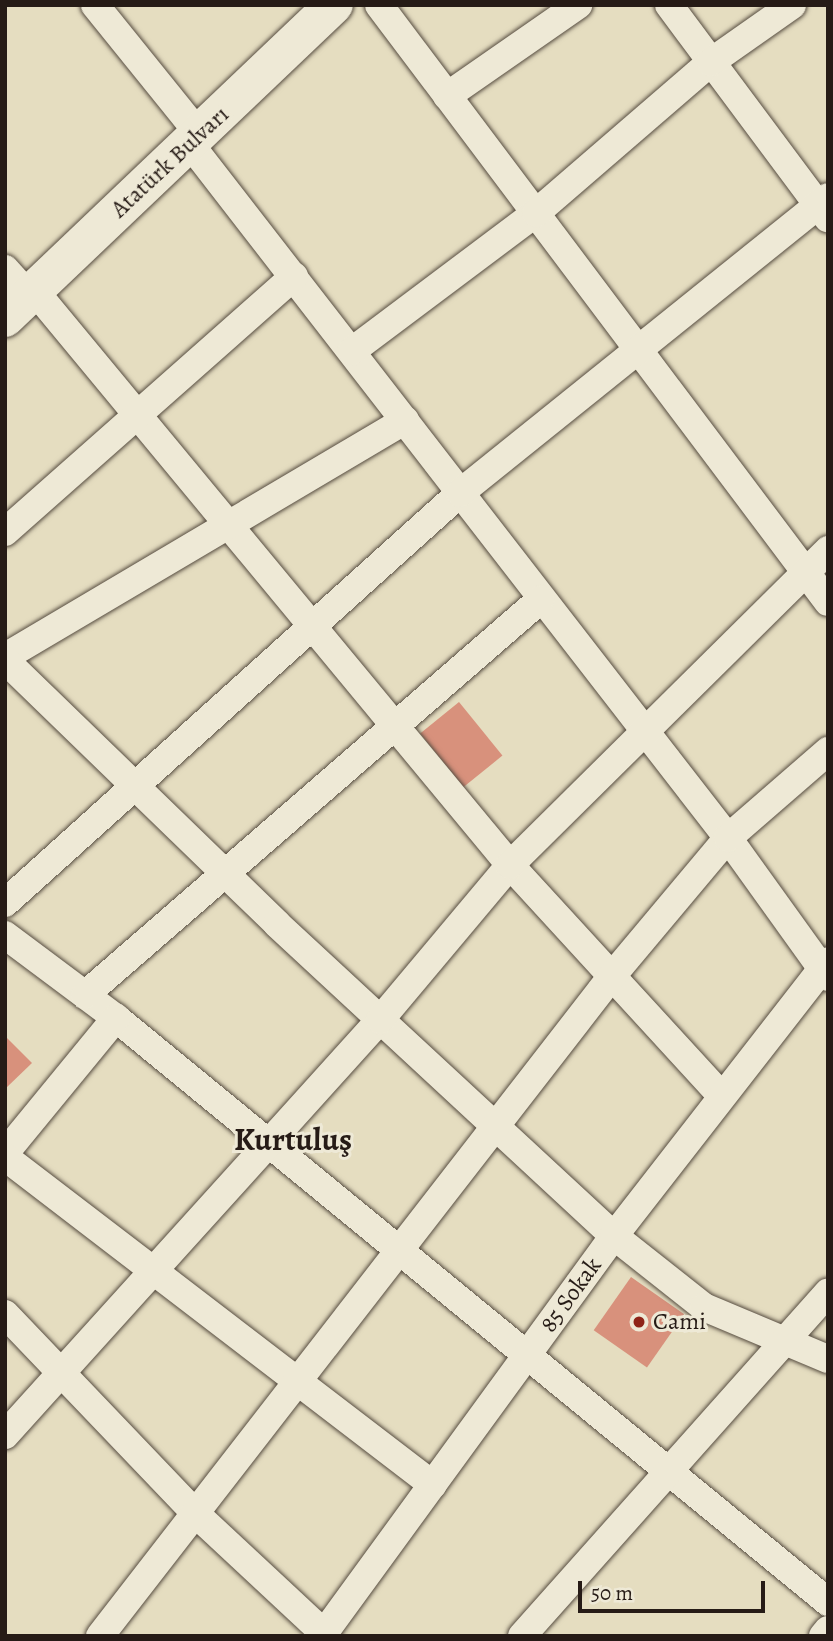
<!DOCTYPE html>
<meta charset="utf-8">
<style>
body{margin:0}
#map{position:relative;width:833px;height:1641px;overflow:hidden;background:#e5ddc0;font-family:Alegreya,serif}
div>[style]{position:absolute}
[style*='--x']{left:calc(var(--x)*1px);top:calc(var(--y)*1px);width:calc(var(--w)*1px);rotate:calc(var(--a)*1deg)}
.building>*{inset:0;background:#d8917c;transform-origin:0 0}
.roads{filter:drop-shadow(0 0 2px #564c40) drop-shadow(0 0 2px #564c40)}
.street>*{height:28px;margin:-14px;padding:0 14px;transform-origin:14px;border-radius:14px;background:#eee9d6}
.secondary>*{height:38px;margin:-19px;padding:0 19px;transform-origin:19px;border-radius:19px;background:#eee9d6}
.dots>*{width:19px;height:19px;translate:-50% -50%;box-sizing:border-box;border:4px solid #eee9d6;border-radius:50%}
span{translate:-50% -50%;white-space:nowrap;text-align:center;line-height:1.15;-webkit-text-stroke:6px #eee9d6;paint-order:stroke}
.street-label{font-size:24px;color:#261b16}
.poi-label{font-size:24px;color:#261b16}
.left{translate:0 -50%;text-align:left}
.district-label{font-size:32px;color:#261b16;font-weight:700}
.frame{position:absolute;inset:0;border:7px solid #261b16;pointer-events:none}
.scale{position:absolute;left:578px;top:1581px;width:187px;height:32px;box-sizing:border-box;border:4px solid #261b16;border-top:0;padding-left:9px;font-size:21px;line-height:24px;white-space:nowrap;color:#261b16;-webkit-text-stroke:5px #eee9d6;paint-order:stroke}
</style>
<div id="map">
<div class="building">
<div style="left:459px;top:702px;width:69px;height:50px;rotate:51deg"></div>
<div style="clip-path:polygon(5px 1036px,32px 1063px,5px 1089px)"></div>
<div style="left:631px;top:1277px;width:65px;height:65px;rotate:35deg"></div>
</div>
<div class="roads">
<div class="street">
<div style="--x:95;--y:5;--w:154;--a:51.1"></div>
<div style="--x:379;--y:5;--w:747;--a:53.05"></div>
<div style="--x:669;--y:5;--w:266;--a:53.3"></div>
<div style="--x:447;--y:96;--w:160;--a:-34.8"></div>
<div style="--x:190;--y:144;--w:878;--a:52.22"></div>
<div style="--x:728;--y:838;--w:171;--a:54.3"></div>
<div style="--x:5;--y:269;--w:27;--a:48"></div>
<div style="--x:34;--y:290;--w:746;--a:50.38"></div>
<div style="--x:510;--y:865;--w:312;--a:47.5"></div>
<div style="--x:352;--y:351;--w:230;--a:-36.9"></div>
<div style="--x:536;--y:213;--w:231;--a:-40.8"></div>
<div style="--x:711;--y:62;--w:99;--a:-35.1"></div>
<div style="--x:5;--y:532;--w:386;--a:-41.5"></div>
<div style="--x:5;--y:657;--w:465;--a:-30.6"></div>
<div style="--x:5;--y:660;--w:379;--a:44.1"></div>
<div style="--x:277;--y:924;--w:459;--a:42.8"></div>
<div style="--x:614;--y:1236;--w:115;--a:38.3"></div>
<div style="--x:704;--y:1307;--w:134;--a:22.8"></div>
<div style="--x:5;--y:903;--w:612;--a:-42.02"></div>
<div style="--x:460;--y:493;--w:472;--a:-38.8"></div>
<div style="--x:5;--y:935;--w:139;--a:36.8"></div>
<div style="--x:116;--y:1018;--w:921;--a:39.36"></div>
<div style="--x:85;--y:995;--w:603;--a:-40.96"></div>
<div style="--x:5;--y:1153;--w:175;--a:-50.6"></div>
<div style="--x:5;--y:1157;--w:539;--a:37.46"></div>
<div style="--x:5;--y:1314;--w:275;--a:46.3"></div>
<div style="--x:195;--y:1513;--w:180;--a:43"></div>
<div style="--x:5;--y:1435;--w:559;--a:-47.9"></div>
<div style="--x:380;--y:1020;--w:202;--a:-50"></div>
<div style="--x:510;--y:865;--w:448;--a:-44.7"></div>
<div style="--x:100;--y:1636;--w:835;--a:-52.2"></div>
<div style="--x:612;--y:976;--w:180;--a:-50"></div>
<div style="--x:728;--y:838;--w:133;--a:-41"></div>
<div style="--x:322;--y:1636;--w:495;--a:-53.9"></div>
<div style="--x:614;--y:1236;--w:348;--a:-52.1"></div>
<div style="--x:522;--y:1636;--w:460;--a:-48.3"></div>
<div style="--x:823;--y:1636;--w:8;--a:-50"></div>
</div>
<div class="secondary">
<div style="--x:5;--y:318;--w:454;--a:-43.6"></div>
</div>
</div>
<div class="dots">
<div style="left:639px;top:1322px;background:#8f2418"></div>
</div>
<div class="street-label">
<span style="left:170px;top:162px;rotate:-43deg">Atatürk Bulvarı</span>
<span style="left:571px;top:1295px;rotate:-54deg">85 Sokak</span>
</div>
<div class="poi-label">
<span class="left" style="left:653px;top:1322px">Cami</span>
</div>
<div class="district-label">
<span style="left:293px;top:1139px">Kurtuluş</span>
</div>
<div class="frame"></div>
<div class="scale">50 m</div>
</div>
